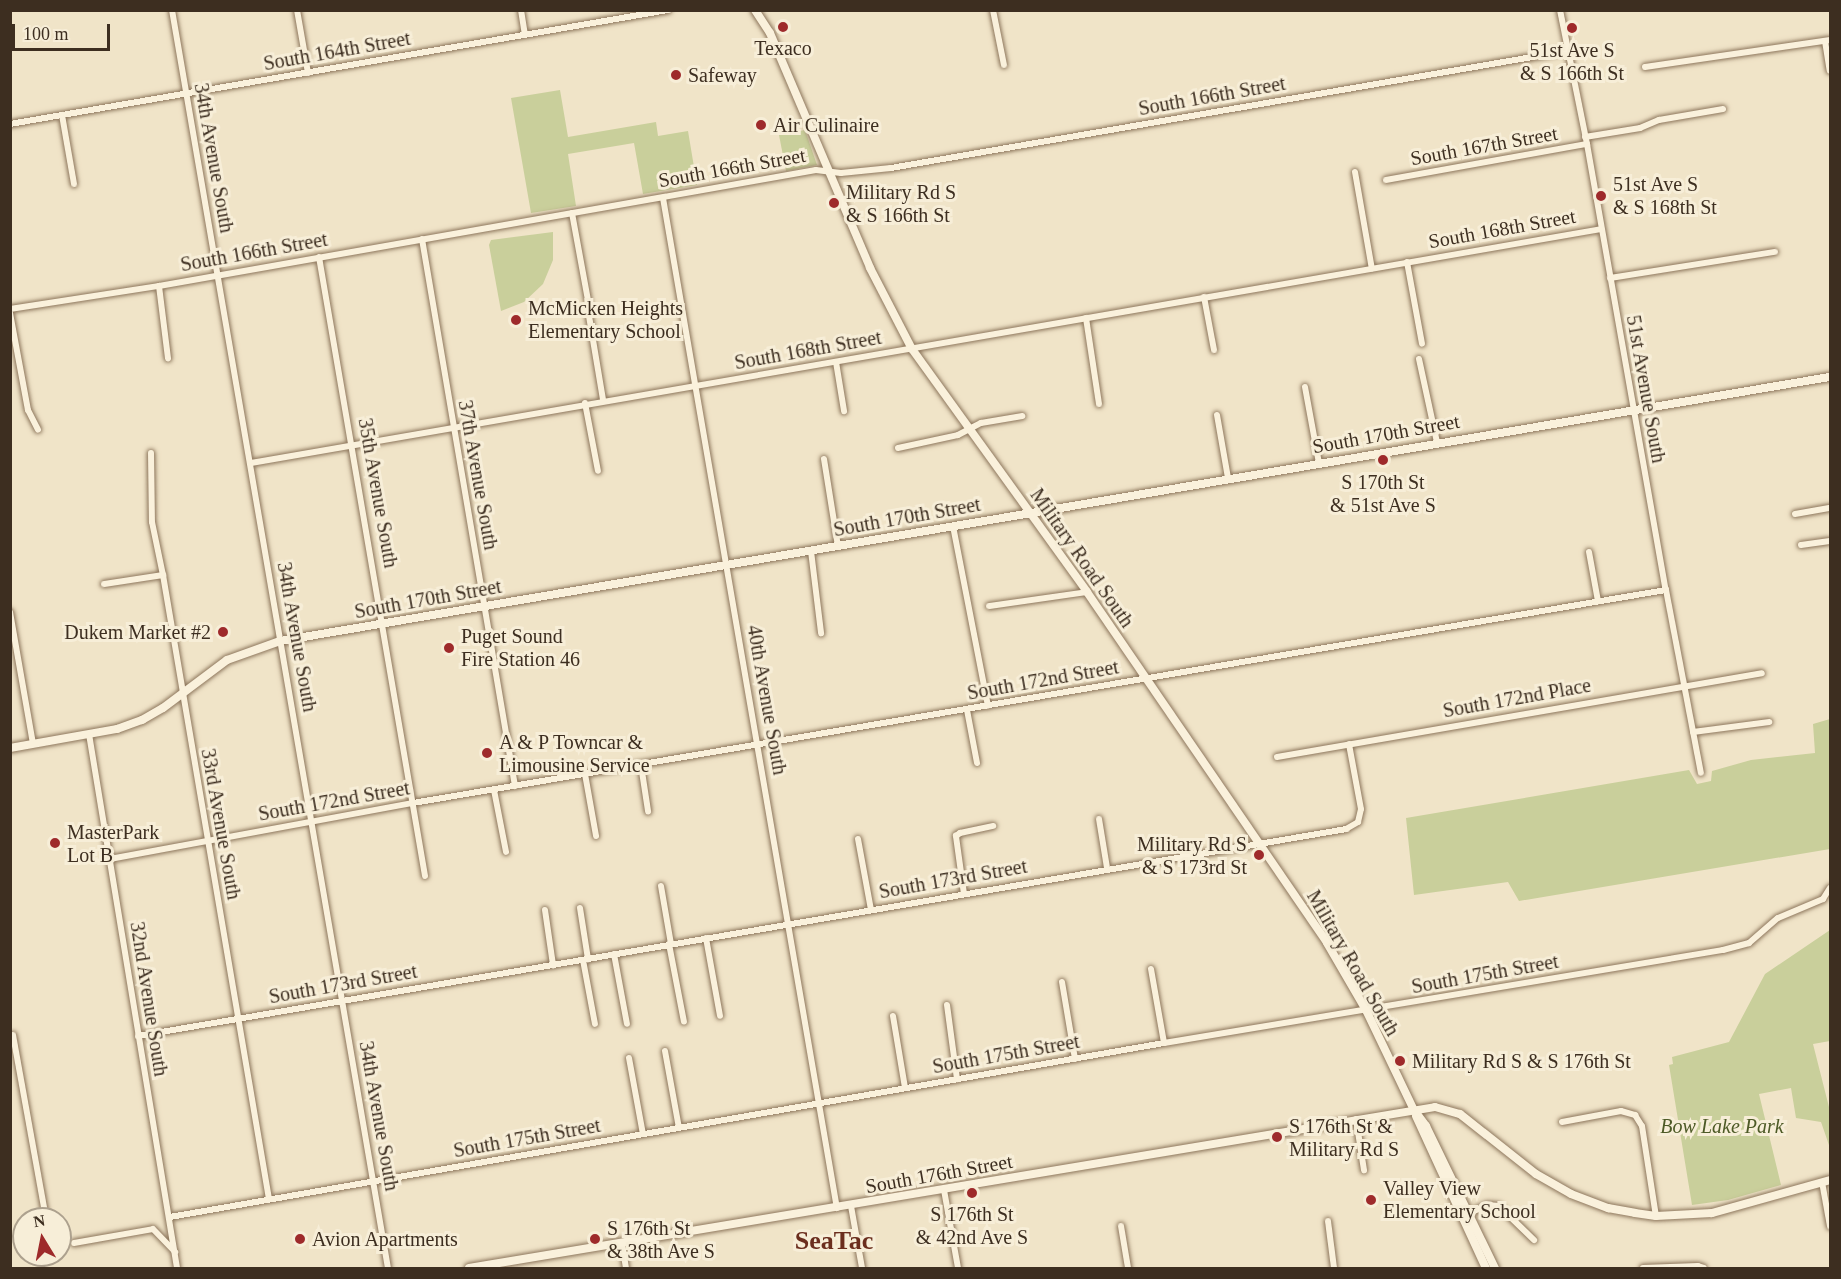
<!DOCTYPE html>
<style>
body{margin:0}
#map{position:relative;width:1841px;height:1279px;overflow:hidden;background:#f0e4c8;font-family:Georgia,serif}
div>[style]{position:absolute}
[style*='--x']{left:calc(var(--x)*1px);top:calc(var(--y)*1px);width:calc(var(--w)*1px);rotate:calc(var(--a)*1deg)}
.green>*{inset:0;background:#c9cf9b}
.roads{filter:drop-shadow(0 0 2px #8d765c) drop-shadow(0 0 2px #8d765c)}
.street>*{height:6px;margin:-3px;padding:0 3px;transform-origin:3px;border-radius:3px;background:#faf1dc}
.secondary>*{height:8px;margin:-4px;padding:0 4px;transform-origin:4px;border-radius:4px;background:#faf1dc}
.dots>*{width:16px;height:16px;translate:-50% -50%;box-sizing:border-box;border:3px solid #f7eed8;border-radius:50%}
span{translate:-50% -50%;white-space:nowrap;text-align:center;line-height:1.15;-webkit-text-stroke:6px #f7eed8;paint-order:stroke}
.poi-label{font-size:20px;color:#3d2e20}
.left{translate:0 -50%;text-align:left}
.right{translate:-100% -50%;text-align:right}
.street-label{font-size:20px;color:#3d2e20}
.park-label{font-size:20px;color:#4d5a26;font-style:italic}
.district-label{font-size:26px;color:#6b2e1e;font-weight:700}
.frame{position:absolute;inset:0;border:12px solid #3d2e20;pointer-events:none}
.north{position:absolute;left:12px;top:1207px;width:60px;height:60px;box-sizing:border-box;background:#f7eed8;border:2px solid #ada18e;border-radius:50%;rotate:350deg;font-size:16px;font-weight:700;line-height:24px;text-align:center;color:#3d2e20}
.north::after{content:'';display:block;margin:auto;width:21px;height:27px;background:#9e2a2b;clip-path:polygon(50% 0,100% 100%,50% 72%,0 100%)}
.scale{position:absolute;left:12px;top:24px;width:98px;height:27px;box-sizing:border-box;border:3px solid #3d2e20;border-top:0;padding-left:8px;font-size:18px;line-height:21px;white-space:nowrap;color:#3d2e20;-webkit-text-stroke:4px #f7eed8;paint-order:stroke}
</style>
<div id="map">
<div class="green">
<div style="clip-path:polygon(560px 90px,568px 137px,656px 122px,658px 136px,688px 131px,697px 185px,643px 194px,634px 143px,568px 154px,576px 206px,531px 213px,511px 98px)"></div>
<div style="clip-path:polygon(805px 130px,817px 165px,786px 171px,779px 135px)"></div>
<div style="clip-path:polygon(553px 232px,553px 260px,543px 284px,524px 302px,501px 311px,489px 245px,491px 240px)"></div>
<div style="clip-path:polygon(1830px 719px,1830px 849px,1519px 901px,1508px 882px,1414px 895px,1406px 818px,1689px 770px,1697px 784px,1711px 781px,1712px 771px,1751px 760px,1815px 753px,1813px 724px)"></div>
<div style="clip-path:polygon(1830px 930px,1830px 1041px,1813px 1044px,1830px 1111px,1830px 1148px,1821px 1122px,1796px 1118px,1791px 1088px,1759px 1094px,1781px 1185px,1728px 1200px,1692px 1205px,1669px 1065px,1673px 1064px,1672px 1057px,1729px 1042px,1765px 974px)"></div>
</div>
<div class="roads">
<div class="street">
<div style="--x:172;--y:10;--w:1276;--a:80.26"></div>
<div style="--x:297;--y:10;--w:64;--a:80.1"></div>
<div style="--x:521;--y:10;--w:25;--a:81"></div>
<div style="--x:993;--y:10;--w:56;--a:78.7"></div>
<div style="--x:1560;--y:10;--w:137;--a:78.6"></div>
<div style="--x:1587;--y:144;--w:453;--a:80"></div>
<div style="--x:1666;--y:590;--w:186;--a:79.2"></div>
<div style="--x:1825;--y:41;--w:30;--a:81"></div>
<div style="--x:1645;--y:67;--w:187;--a:-8.3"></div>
<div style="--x:62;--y:115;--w:70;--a:80.1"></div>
<div style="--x:10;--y:124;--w:668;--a:-9.83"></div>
<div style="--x:1585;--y:137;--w:56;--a:-9.3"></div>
<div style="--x:1640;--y:128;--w:21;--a:-23"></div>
<div style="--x:1659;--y:120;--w:65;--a:-9.8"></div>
<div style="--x:1355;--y:172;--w:98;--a:80.1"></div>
<div style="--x:1386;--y:180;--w:204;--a:-10.2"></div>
<div style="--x:663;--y:198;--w:1025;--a:80.23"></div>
<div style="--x:572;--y:213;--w:95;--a:79.6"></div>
<div style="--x:422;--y:239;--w:555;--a:80.35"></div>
<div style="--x:319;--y:257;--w:628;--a:80.28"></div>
<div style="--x:1407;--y:262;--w:83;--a:79.6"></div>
<div style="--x:1610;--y:278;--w:167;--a:-9"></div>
<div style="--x:159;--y:286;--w:73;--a:82.9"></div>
<div style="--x:1204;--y:297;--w:54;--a:79.3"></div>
<div style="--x:10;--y:309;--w:151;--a:-8.8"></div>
<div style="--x:159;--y:286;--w:667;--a:-10.01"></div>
<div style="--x:816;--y:170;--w:25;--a:7"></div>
<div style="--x:841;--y:173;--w:50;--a:-5.7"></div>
<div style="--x:891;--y:168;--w:686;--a:-9.82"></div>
<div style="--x:10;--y:313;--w:99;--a:79.5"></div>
<div style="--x:28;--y:410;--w:22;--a:63"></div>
<div style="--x:589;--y:316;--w:85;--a:80.5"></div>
<div style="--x:1086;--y:318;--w:87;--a:81.4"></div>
<div style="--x:1419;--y:359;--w:85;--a:77.8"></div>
<div style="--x:836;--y:362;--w:50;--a:80.7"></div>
<div style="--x:1305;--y:387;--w:77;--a:79.6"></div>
<div style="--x:585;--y:403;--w:69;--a:79.2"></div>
<div style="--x:1217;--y:415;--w:64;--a:80.1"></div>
<div style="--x:898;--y:448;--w:61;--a:-12.2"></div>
<div style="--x:958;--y:435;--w:26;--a:-28"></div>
<div style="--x:981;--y:423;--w:42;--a:-9.7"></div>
<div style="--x:151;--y:453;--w:69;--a:89.2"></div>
<div style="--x:152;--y:522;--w:54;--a:78.3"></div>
<div style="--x:163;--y:575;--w:633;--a:80.36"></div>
<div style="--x:824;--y:459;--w:88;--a:80.9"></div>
<div style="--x:251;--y:463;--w:1370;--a:-9.83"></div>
<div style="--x:1795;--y:514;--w:36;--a:-10"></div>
<div style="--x:953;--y:526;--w:183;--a:79"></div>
<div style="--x:1801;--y:545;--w:29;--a:-8"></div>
<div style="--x:811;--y:551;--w:83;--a:83"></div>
<div style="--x:1589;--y:552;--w:50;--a:79.6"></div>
<div style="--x:104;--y:584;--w:60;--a:-8.7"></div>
<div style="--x:989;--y:606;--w:99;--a:-8.1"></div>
<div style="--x:10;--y:612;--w:134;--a:80.1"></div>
<div style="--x:967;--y:710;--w:54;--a:79.3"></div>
<div style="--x:1693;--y:732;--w:77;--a:-7.5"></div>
<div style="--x:89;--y:734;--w:541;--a:80.64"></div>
<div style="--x:1277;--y:757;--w:492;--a:-9.8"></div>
<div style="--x:641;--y:765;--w:47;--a:81.3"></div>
<div style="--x:585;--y:774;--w:63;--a:79.9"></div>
<div style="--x:494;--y:790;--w:63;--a:79"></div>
<div style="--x:1099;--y:819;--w:50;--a:80.7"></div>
<div style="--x:858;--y:839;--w:72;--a:79.6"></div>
<div style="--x:110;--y:859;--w:308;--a:-10.5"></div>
<div style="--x:413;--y:803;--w:1271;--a:-9.65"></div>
<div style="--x:661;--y:886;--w:59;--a:80.2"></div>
<div style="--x:964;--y:894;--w:59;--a:-97.9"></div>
<div style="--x:956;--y:836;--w:5;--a:-37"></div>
<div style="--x:960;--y:833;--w:34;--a:-12"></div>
<div style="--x:580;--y:908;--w:52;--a:81.1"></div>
<div style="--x:545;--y:910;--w:56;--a:81.7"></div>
<div style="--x:706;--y:938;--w:79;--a:79.8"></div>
<div style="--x:669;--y:944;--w:79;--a:79.1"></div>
<div style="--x:614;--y:954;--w:71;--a:79.5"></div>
<div style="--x:583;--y:960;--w:65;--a:79.4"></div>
<div style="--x:1151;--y:969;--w:75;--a:80"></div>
<div style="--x:1062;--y:982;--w:78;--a:80.4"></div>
<div style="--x:947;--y:1005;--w:75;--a:82.3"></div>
<div style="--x:893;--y:1016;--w:73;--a:80.5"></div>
<div style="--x:13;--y:1035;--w:187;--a:79.8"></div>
<div style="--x:138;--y:1036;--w:1226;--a:-9.72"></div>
<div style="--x:1346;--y:829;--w:14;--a:-30"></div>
<div style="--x:1358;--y:822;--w:13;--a:-77"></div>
<div style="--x:1361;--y:809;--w:66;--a:-100.5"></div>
<div style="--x:665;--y:1051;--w:78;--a:79.7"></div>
<div style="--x:629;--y:1058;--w:77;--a:79.6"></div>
<div style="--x:1356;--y:1119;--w:52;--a:81.1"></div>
<div style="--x:1562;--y:1122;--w:60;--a:-10.6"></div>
<div style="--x:1621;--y:1111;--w:15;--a:16"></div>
<div style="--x:1635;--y:1115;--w:13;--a:58"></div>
<div style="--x:1642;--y:1126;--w:91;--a:81.2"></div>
<div style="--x:1822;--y:1182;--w:45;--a:79.7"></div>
<div style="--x:944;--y:1190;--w:79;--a:79.8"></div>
<div style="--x:851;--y:1206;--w:63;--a:79.9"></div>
<div style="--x:1465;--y:1215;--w:24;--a:-24"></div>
<div style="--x:1487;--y:1205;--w:12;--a:5"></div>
<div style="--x:1499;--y:1206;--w:49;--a:44.2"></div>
<div style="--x:170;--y:1217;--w:1009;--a:-9.93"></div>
<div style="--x:1164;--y:1043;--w:567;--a:-9.45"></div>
<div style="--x:1723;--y:950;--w:27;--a:-15"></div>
<div style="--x:1749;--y:943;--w:38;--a:-41"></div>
<div style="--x:1778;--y:918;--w:49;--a:-22.9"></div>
<div style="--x:1823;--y:899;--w:13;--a:-58"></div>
<div style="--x:1328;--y:1221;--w:47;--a:82.7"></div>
<div style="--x:1121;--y:1226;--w:43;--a:80.5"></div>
<div style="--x:74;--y:1243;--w:80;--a:-10"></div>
<div style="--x:153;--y:1229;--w:32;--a:46"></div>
<div style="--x:622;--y:1243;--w:25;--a:81"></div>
<div style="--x:1643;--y:1268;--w:55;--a:-2.1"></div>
<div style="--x:1698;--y:1266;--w:6;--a:18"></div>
</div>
<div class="secondary">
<div style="--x:755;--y:10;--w:27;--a:57"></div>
<div style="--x:770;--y:33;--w:255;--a:66.9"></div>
<div style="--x:870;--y:268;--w:91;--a:62.6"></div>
<div style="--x:912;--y:349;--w:299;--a:54.2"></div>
<div style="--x:1087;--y:592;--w:425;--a:55.6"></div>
<div style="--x:1327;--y:943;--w:78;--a:59.8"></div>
<div style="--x:1366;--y:1010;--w:111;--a:64.4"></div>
<div style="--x:1414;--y:1110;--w:20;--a:53"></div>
<div style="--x:1426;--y:1126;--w:158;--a:64.1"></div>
<div style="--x:10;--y:748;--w:109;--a:-10.1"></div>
<div style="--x:117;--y:729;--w:27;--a:-20"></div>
<div style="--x:142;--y:720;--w:24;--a:-30"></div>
<div style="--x:163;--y:708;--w:80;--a:-36.9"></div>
<div style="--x:227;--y:660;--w:56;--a:-19.7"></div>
<div style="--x:280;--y:641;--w:1572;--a:-9.67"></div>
<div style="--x:1416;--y:1116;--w:167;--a:65.3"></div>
<div style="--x:469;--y:1268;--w:979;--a:-9.46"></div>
<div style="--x:1435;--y:1107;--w:26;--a:16"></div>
<div style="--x:1460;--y:1114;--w:97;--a:38.3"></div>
<div style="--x:1536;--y:1174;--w:40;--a:29.7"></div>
<div style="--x:1571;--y:1194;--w:40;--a:21"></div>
<div style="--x:1608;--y:1208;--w:27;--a:10"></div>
<div style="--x:1635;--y:1213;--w:21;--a:8"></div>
<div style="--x:1656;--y:1216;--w:56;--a:-3.1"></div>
<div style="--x:1712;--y:1213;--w:123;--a:-15.6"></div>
</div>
</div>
<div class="dots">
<div style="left:783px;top:27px;background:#9e2a2b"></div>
<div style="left:1572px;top:28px;background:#9e2a2b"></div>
<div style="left:676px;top:75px;background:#9e2a2b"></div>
<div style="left:761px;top:125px;background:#9e2a2b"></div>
<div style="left:1601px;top:196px;background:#9e2a2b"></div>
<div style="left:834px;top:203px;background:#9e2a2b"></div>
<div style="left:516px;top:320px;background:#9e2a2b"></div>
<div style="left:1383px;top:460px;background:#9e2a2b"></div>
<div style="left:223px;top:632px;background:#9e2a2b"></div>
<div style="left:449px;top:648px;background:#9e2a2b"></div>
<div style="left:487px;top:753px;background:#9e2a2b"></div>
<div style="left:55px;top:843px;background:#9e2a2b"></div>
<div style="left:1259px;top:855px;background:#9e2a2b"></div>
<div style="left:1400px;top:1061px;background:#9e2a2b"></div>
<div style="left:1277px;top:1137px;background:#9e2a2b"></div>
<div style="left:972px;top:1193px;background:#9e2a2b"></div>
<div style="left:1371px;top:1200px;background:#9e2a2b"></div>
<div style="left:300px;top:1239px;background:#9e2a2b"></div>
<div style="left:595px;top:1239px;background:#9e2a2b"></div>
</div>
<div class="poi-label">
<span style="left:783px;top:48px">Texaco</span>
<span style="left:1572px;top:62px">51st Ave S<br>&amp; S 166th St</span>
<span class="left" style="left:688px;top:75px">Safeway</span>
<span class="left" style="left:773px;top:125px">Air Culinaire</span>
<span class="left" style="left:1613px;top:196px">51st Ave S<br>&amp; S 168th St</span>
<span class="left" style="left:846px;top:204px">Military Rd S<br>&amp; S 166th St</span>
<span class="left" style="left:528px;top:320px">McMicken Heights<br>Elementary School</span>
<span style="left:1383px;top:494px">S 170th St<br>&amp; 51st Ave S</span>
<span class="right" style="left:211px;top:632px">Dukem Market #2</span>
<span class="left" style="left:461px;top:648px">Puget Sound<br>Fire Station 46</span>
<span class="left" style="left:499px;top:754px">A &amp; P Towncar &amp;<br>Limousine Service</span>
<span class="left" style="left:67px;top:844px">MasterPark<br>Lot B</span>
<span class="right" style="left:1247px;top:856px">Military Rd S<br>&amp; S 173rd St</span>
<span class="left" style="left:1412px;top:1061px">Military Rd S &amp; S 176th St</span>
<span class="left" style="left:1289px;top:1138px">S 176th St &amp;<br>Military Rd S</span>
<span class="left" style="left:1383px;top:1200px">Valley View<br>Elementary School</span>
<span style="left:972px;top:1226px">S 176th St<br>&amp; 42nd Ave S</span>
<span class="left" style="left:607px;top:1240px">S 176th St<br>&amp; 38th Ave S</span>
<span class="left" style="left:312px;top:1239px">Avion Apartments</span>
</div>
<div class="street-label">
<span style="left:337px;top:51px;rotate:-10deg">South 164th Street</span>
<span style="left:1212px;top:96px;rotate:-10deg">South 166th Street</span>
<span style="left:1484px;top:146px;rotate:-10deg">South 167th Street</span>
<span style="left:214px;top:158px;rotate:80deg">34th Avenue South</span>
<span style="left:732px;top:168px;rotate:-10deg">South 166th Street</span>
<span style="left:1502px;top:229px;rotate:-10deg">South 168th Street</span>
<span style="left:254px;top:252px;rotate:-10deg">South 166th Street</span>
<span style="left:808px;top:350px;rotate:-10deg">South 168th Street</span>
<span style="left:1646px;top:389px;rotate:80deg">51st Avenue South</span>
<span style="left:1386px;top:434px;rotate:-10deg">South 170th Street</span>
<span style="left:478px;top:475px;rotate:80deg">37th Avenue South</span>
<span style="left:378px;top:493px;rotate:80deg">35th Avenue South</span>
<span style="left:907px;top:517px;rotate:-10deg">South 170th Street</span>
<span style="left:1082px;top:558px;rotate:55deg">Military Road South</span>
<span style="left:428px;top:599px;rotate:-10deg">South 170th Street</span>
<span style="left:297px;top:637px;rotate:80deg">34th Avenue South</span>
<span style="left:1043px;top:680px;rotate:-10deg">South 172nd Street</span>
<span style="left:1517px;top:698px;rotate:-10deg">South 172nd Place</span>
<span style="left:767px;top:700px;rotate:80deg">40th Avenue South</span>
<span style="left:334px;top:801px;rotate:-10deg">South 172nd Street</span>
<span style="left:221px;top:824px;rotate:80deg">33rd Avenue South</span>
<span style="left:953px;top:879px;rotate:-10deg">South 173rd Street</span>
<span style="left:1353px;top:963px;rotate:60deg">Military Road South</span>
<span style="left:1485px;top:974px;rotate:-10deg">South 175th Street</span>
<span style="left:343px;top:984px;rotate:-10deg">South 173rd Street</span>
<span style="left:149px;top:999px;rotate:81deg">32nd Avenue South</span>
<span style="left:1006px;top:1054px;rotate:-10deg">South 175th Street</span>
<span style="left:379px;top:1116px;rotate:80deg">34th Avenue South</span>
<span style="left:527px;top:1138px;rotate:-10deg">South 175th Street</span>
<span style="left:939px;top:1174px;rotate:-10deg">South 176th Street</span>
</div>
<div class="park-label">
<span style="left:1722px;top:1126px">Bow Lake Park</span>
</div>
<div class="district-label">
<span style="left:834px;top:1241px">SeaTac</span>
</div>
<div class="frame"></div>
<div class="north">N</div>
<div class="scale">100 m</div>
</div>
